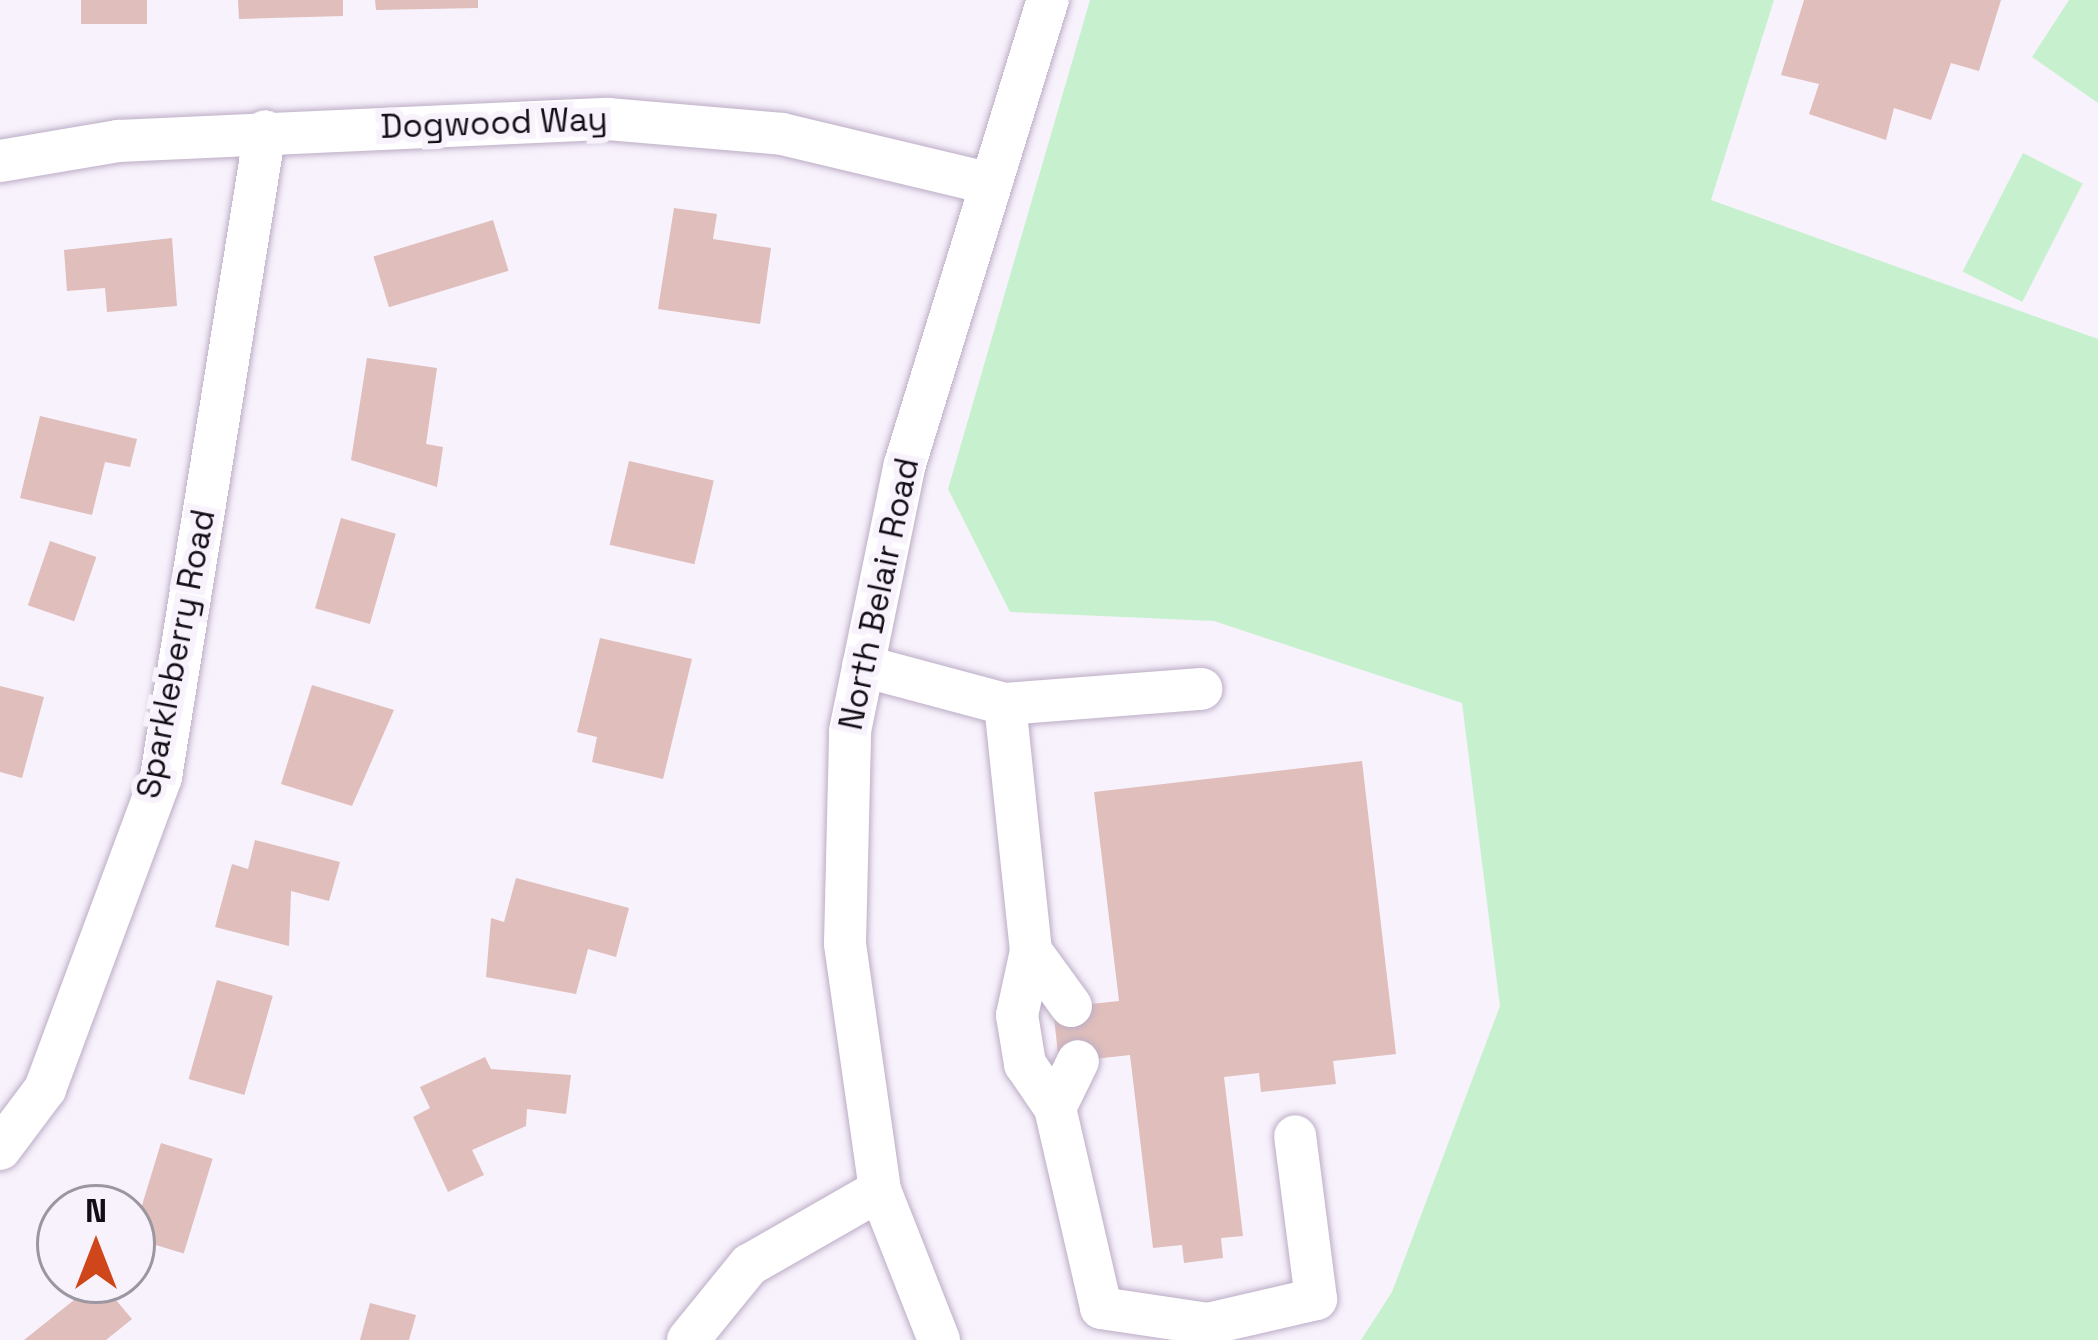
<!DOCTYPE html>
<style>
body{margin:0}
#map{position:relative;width:2098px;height:1340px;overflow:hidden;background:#f8f2fc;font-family:"Space Grotesk",sans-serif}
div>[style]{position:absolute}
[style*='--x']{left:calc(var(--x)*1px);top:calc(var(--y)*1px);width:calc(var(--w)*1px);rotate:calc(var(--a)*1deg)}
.green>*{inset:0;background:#c7f1ce;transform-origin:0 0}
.building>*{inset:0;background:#dfbebb;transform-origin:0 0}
.roads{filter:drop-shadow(0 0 3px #bcadc6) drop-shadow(0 0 3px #bcadc6)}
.minor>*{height:42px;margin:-21px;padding:0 21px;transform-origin:21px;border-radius:21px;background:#fff}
span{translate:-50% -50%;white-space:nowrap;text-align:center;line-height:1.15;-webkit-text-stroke:12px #f8f2fc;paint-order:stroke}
.street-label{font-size:33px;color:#130d16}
.north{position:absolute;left:36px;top:1184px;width:120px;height:120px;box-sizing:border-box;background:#f8f2fc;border:3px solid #9c96a0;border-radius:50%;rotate:0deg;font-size:33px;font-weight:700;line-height:48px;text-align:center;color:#130d16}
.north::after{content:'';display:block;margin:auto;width:42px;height:54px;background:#ce4619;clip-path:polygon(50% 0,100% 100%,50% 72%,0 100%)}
</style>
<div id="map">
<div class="green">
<div style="clip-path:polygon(1090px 0,1774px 0,1711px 200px,2098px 339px,2098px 1340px,1361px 1340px,1392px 1292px,1500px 1006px,1462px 703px,1214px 621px,1010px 612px,948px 489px)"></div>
<div style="clip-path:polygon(2069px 0,2098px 0,2098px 103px,2032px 57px)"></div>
<div style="left:2023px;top:153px;width:67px;height:133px;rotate:27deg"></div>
</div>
<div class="building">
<div style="left:81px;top:0;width:66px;height:24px"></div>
<div style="clip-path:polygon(238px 0,343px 0,343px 16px,239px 19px)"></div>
<div style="clip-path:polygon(375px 0,478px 0,478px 8px,376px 10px)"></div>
<div style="clip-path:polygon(1804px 0,2001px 0,1979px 71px,1951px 63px,1931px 120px,1894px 108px,1886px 140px,1809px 114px,1819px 84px,1781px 75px)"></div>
<div style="clip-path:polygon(674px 208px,717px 214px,713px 239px,771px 248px,760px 324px,658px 309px)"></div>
<div style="left:493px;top:220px;width:53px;height:125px;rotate:73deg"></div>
<div style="clip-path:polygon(172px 238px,177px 306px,107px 312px,105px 288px,67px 291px,64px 250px)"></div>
<div style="clip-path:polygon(367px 358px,437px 368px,426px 444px,443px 447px,437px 487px,351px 460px)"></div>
<div style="clip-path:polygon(40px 416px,137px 439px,130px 467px,105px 462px,92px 515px,20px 498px)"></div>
<div style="left:629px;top:461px;width:87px;height:86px;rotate:13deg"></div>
<div style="left:341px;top:518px;width:57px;height:94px;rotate:16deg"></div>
<div style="left:50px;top:541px;width:49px;height:68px;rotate:19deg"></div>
<div style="clip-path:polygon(600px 638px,692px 659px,663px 779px,592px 762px,597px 737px,577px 732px)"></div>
<div style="clip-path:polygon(312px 685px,394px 710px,352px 806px,281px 784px)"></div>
<div style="clip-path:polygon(0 686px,44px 697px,22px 778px,0 772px)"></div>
<div style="clip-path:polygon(1362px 761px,1396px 1054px,1333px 1061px,1336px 1084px,1261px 1092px,1259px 1073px,1224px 1077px,1243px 1236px,1221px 1238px,1223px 1258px,1184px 1263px,1182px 1245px,1153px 1248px,1130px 1055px,1059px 1063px,1053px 1008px,1119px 1001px,1094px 792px)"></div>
<div style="clip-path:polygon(255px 840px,340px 862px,329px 901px,291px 891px,289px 946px,215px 927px,232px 864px,248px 869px)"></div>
<div style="clip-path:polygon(516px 878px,629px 908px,616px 957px,588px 949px,576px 994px,486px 977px,491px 918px,504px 922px)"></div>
<div style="left:217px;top:980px;width:58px;height:103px;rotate:16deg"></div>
<div style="clip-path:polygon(485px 1057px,491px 1069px,571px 1075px,566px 1114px,527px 1109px,526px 1126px,472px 1150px,484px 1175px,448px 1192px,413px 1117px,430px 1108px,420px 1087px)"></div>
<div style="left:161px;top:1143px;width:54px;height:99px;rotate:17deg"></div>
<div style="clip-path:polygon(99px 1280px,132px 1319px,106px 1340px,24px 1340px)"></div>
<div style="clip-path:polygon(370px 1303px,416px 1315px,409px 1340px,360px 1340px)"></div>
</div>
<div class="roads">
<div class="minor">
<div style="--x:0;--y:161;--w:120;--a:-9.6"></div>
<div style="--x:118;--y:141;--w:490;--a:-2.6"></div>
<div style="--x:608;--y:119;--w:175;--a:4.9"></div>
<div style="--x:782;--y:134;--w:208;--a:13.4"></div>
<div style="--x:863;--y:666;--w:147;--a:15"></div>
<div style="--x:1005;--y:704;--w:197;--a:-4.4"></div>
<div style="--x:1005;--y:704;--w:248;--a:84"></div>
<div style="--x:1031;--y:951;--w:66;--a:102.3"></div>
<div style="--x:1017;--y:1015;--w:50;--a:80.7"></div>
<div style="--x:1025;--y:1064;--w:53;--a:55.7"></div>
<div style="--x:1055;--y:1108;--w:205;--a:77"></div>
<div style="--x:1101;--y:1308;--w:108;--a:8.5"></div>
<div style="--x:1208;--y:1324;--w:111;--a:-13"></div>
<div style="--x:1316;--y:1299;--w:164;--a:-97.3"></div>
<div style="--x:1031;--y:951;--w:68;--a:54"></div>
<div style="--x:1055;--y:1108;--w:52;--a:-63.9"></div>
<div style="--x:0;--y:1149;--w:75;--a:-53.1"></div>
<div style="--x:45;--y:1089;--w:333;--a:-69.6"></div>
<div style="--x:161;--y:777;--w:654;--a:-80.85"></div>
<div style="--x:688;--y:1340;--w:97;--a:-50.9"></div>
<div style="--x:749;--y:1265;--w:151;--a:-29.8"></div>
<div style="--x:939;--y:1340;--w:161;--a:-111.5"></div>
<div style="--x:880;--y:1190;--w:249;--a:-98.1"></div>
<div style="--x:845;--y:943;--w:212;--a:-88.6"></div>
<div style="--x:850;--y:731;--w:273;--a:-78.4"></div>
<div style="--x:905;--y:464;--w:486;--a:-72.9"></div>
</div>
</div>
<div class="street-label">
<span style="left:494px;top:124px;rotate:-2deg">Dogwood Way</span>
<span style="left:880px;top:594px;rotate:-78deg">North Belair Road</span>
<span style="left:177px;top:654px;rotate:-79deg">Sparkleberry Road</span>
</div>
<div class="north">N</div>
</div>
